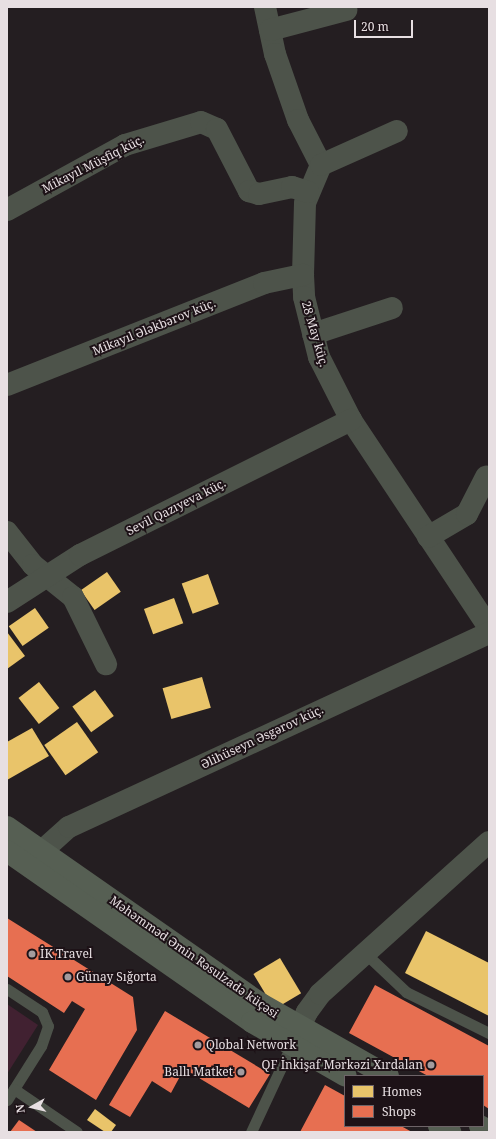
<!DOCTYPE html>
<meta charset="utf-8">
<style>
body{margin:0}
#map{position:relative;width:496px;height:1139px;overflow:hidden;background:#241e21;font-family:"Noto Serif",serif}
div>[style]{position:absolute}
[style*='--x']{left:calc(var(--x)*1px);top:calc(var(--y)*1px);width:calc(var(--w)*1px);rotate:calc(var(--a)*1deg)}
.green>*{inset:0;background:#412131}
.homes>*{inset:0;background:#e9c46a;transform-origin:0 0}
.shops>*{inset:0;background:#e76f51}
.lane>*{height:11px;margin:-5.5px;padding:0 5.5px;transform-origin:5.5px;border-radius:5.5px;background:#4d534a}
.street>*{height:22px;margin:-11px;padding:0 11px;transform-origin:11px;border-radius:11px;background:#4d534a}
.secondary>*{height:22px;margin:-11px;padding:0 11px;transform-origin:11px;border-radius:11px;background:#565f53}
.dots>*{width:11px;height:11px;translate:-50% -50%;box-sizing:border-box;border:2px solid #1d1217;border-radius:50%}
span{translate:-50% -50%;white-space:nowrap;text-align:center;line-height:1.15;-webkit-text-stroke:4px #1d1217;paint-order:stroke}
.street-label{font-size:12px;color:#e7dfe2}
.poi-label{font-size:12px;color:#e7dfe2}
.left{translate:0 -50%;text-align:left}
.right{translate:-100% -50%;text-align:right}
.frame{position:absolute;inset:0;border:8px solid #e7dfe2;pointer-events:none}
.legend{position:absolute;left:344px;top:1075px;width:140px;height:52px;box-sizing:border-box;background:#1d1217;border:1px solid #6e6468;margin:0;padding:5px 7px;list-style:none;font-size:12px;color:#e7dfe2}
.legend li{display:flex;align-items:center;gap:8px;height:20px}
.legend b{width:20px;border:1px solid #6e6468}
.north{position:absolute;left:12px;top:1087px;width:40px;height:40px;-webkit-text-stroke:3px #1d1217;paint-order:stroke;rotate:262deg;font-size:11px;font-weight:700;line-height:16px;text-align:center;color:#e7dfe2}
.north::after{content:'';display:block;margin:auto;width:14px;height:18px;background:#e7dfe2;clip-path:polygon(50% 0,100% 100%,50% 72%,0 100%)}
.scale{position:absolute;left:354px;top:20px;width:59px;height:18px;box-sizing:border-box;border:2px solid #e7dfe2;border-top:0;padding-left:5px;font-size:12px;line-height:14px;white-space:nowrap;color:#e7dfe2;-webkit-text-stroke:3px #1d1217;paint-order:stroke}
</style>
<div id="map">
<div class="green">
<div style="clip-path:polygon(7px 1004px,38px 1025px,7px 1074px)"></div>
</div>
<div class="homes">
<div style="left:107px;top:572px;width:24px;height:32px;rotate:55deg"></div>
<div style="left:208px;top:574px;width:32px;height:28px;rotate:70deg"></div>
<div style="left:174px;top:598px;width:27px;height:32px;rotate:70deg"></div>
<div style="left:35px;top:608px;width:24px;height:32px;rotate:55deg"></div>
<div style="clip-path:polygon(7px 632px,25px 656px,7px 669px)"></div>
<div style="left:202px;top:677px;width:32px;height:41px;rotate:74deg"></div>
<div style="left:39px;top:682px;width:33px;height:26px;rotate:52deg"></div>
<div style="left:95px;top:690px;width:32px;height:28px;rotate:54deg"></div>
<div style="left:77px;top:722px;width:37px;height:40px;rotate:55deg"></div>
<div style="clip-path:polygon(32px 728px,49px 756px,7px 780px,7px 742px)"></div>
<div style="clip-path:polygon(426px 931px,489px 963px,489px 1016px,405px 973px)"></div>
<div style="left:280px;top:958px;width:41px;height:31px;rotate:59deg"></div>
<div style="clip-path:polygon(95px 1109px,116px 1125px,111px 1132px,105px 1132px,87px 1120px)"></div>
</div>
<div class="shops">
<div style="clip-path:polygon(7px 918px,133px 997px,137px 1030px,96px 1100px,49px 1070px,85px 1009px,72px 1001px,64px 1013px,7px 976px)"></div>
<div style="clip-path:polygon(375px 985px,489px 1046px,489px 1109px,483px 1105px,483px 1076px,428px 1076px,349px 1033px)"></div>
<div style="clip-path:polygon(165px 1011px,270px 1074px,249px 1108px,184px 1069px,171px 1093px,152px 1081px,130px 1117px,109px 1105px)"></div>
<div style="clip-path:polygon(325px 1085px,345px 1096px,345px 1126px,401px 1126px,412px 1132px,300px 1132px)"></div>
<div style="clip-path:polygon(19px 1120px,37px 1132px,10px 1132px)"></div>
</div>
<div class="lane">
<div style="--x:366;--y:954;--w:55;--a:43.5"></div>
<div style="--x:406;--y:992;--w:93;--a:26.3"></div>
<div style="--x:7;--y:989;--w:42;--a:33.3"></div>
<div style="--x:42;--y:1012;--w:15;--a:67"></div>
<div style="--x:48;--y:1026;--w:21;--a:109"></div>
<div style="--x:41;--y:1046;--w:64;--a:122.2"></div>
<div style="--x:14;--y:1089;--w:76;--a:34.3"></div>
<div style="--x:251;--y:1132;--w:95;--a:-65.1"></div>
</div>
<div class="street">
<div style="--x:265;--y:7;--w:48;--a:78"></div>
<div style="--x:275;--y:54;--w:70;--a:70.8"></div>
<div style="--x:298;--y:120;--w:51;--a:62.9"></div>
<div style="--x:321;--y:165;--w:41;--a:112.8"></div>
<div style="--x:305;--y:203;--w:72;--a:91.6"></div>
<div style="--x:303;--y:275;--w:22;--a:87"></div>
<div style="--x:304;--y:297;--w:62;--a:76"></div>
<div style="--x:319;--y:357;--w:71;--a:63.1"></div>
<div style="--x:351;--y:420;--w:250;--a:56.4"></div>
<div style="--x:270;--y:30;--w:79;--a:-14.7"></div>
<div style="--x:321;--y:165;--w:83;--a:-24.1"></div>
<div style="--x:7;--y:210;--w:135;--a:-28.8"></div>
<div style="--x:125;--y:145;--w:79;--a:-16.8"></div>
<div style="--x:201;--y:122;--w:17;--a:24"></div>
<div style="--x:217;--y:129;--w:70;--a:62.7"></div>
<div style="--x:249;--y:191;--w:10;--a:17"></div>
<div style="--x:259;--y:194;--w:34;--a:-12"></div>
<div style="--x:292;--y:187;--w:17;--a:17"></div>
<div style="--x:313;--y:334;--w:83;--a:-18.2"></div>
<div style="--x:7;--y:385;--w:277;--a:-21.6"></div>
<div style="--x:264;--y:283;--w:40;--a:-12"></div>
<div style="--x:7;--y:532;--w:42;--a:51.8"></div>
<div style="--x:33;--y:565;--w:51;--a:38.7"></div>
<div style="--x:73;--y:597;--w:75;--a:63.8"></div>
<div style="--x:428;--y:537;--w:45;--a:-30.5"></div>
<div style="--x:467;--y:514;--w:42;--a:-62.8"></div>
<div style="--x:7;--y:602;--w:87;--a:-32.8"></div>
<div style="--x:80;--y:555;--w:303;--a:-26.5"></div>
<div style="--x:32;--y:868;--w:20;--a:-60"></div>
<div style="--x:42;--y:851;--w:36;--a:-42"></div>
<div style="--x:69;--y:827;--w:463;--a:-24.8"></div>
<div style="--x:292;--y:1044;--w:35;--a:-65"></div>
<div style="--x:307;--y:1012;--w:22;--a:-54"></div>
<div style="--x:320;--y:994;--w:227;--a:-42"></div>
</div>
<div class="secondary">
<div style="--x:7;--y:827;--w:310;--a:34.9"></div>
<div style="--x:261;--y:1004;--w:146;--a:29.6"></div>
<div style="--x:7;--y:851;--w:299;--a:34.9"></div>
<div style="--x:252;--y:1022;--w:108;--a:29.9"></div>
<div style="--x:439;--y:1126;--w:13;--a:29"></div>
<div style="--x:480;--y:1126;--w:10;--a:29"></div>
</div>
<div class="dots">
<div style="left:32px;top:954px;background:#a39b9e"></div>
<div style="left:68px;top:977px;background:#a39b9e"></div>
<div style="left:198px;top:1045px;background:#a39b9e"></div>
<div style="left:431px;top:1065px;background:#a39b9e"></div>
<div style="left:241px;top:1072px;background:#a39b9e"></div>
</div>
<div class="street-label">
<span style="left:93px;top:164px;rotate:-27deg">Mikayıl Müşfiq küç.</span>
<span style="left:154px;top:327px;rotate:-22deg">Mikayıl Ələkbərov küç.</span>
<span style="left:315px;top:334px;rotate:74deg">28 May küç.</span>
<span style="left:176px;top:507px;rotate:-27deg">Sevil Qazıyeva küç.</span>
<span style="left:262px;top:737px;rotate:-25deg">Əlihüseyn Əsgərov küç.</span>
<span style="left:194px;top:957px;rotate:35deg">Məhəmməd Əmin Rəsulzadə küçəsi</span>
</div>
<div class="poi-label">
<span class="left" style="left:40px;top:954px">İK Travel</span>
<span class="left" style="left:76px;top:977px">Günay Sığorta</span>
<span class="left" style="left:206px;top:1045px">Qlobal Network</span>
<span class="right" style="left:423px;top:1065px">QF İnkişaf Mərkəzi Xırdalan</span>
<span class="right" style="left:233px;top:1072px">Ballı Matket</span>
</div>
<div class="frame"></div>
<ul class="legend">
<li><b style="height:11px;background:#e9c46a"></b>Homes</li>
<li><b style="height:11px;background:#e76f51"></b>Shops</li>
</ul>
<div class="north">N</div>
<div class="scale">20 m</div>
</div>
